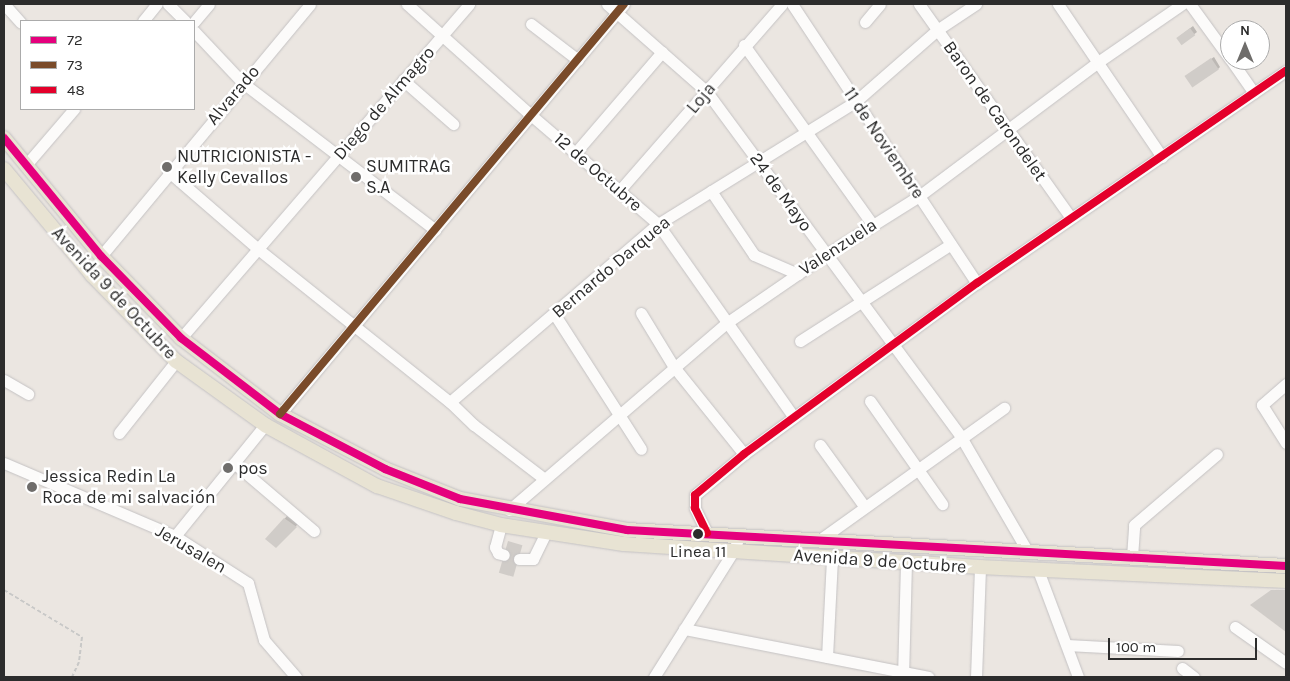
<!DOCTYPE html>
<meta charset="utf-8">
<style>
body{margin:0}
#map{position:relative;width:1290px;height:681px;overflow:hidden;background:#ebe6e1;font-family:Karla,sans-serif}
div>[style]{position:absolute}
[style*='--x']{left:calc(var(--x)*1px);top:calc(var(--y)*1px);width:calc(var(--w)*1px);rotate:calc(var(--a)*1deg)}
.shadow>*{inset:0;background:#0003}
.building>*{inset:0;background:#d0ccc8;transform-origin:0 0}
.path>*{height:2px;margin-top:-1px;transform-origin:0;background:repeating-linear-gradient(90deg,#c8c8c7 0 4px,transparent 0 6.5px)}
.roads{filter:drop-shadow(0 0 1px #c4c2c3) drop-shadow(0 0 1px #c4c2c3)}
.minor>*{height:11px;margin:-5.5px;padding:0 5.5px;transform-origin:5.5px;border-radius:5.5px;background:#fcfbfa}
.major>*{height:14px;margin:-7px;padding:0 7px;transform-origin:7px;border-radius:7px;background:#e8e3d3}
.bus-1>*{height:8px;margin:-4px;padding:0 4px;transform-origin:4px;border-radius:4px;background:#e5007d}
.bus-2>*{height:8px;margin:-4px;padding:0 4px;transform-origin:4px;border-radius:4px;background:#7a4b2a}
.bus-3>*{height:8px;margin:-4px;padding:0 4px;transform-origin:4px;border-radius:4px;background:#e4002b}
.dots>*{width:14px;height:14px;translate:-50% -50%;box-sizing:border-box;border:2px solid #fff;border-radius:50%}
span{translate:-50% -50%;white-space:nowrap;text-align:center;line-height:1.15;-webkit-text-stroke:5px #fff;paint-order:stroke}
.bus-label{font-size:17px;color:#2c2c2c}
.street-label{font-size:18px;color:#2c2c2c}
.poi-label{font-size:18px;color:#2c2c2c}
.left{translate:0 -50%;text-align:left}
.frame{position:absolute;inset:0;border:5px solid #2c2c2c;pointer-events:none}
.legend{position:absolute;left:20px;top:20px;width:175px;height:90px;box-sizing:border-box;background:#fff;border:1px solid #ababab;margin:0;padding:6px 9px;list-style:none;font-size:15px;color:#2c2c2c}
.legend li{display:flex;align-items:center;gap:10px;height:25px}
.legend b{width:25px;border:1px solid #ababab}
.north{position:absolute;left:1220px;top:20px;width:50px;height:50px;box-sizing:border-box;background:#fff;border:1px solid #ababab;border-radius:50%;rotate:0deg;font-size:14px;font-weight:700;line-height:20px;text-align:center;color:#2c2c2c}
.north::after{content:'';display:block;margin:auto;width:18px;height:22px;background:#6f6d6b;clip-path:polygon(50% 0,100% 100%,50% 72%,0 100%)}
.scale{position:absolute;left:1108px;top:638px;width:149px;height:22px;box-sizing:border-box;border:2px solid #2c2c2c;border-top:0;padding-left:6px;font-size:15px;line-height:18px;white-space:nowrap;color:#2c2c2c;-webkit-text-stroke:4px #fff;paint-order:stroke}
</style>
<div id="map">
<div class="shadow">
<div style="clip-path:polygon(1193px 26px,1197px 32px,1181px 44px,1180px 36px)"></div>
<div style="clip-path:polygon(1214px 57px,1220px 67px,1218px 69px,1186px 76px)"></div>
<div style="clip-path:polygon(287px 516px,298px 524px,276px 546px,267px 539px)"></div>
<div style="clip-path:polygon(1273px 590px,1286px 590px,1286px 631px,1252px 605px)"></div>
</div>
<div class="building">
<div style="left:1190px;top:28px;width:9px;height:17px;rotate:54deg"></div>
<div style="left:1211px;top:58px;width:14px;height:32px;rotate:56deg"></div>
<div style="clip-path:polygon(284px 518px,297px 527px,276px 548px,265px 539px)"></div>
<div style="left:508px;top:541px;width:15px;height:33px;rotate:16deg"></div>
<div style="clip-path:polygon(1271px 590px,1286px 590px,1286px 632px,1250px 605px)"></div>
</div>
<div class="path">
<div style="--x:4;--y:590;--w:91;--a:31.1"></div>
<div style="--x:82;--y:637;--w:25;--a:97"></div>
<div style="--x:79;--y:662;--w:17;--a:115"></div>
</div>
<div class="roads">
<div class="minor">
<div style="--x:4;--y:4;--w:25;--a:48"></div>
<div style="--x:168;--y:4;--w:24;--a:45"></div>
<div style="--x:407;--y:4;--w:168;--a:41.9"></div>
<div style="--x:532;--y:116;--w:166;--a:40.6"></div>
<div style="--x:658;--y:224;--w:235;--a:54.9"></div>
<div style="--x:607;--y:4;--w:133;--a:41.3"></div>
<div style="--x:707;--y:92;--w:428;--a:53.6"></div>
<div style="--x:961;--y:437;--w:133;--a:59.8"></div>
<div style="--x:792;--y:4;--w:335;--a:56.5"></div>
<div style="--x:919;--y:4;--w:262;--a:54.6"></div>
<div style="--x:1058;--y:4;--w:185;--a:55.8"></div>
<div style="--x:1190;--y:4;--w:68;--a:54"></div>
<div style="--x:143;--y:21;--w:22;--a:-51"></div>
<div style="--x:194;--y:22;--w:23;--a:-50"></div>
<div style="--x:865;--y:22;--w:23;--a:-50"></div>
<div style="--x:531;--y:24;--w:59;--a:37.5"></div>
<div style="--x:194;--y:31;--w:71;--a:46.7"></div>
<div style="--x:243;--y:83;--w:242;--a:37.4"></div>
<div style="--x:744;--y:45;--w:221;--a:54.4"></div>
<div style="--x:1231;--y:60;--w:40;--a:55.1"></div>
<div style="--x:403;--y:80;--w:67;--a:41.3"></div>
<div style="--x:576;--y:152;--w:132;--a:-49.3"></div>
<div style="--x:26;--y:165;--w:74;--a:-49.4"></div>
<div style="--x:168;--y:171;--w:119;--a:40.9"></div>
<div style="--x:258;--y:249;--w:246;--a:38.6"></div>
<div style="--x:450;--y:402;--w:33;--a:44"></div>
<div style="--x:474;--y:425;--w:87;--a:37.5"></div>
<div style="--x:619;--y:191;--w:248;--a:-48.9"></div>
<div style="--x:711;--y:191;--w:77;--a:56.1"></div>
<div style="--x:754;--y:255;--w:48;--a:23.4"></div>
<div style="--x:101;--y:256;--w:327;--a:-50.3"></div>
<div style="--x:641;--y:313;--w:63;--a:58.6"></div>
<div style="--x:674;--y:367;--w:112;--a:51.2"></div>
<div style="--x:555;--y:315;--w:159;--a:57.3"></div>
<div style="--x:181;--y:338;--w:441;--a:-49.2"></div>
<div style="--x:800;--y:341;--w:179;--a:-32.7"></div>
<div style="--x:4;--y:380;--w:28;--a:30"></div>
<div style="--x:1286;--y:384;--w:32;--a:139"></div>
<div style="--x:1262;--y:405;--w:45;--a:57.7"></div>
<div style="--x:870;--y:401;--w:126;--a:55"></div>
<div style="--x:450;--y:402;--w:274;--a:-40.6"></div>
<div style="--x:658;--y:224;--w:233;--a:-31.8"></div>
<div style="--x:856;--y:101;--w:108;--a:-41.2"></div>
<div style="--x:937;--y:30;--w:47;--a:-33.7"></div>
<div style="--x:280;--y:414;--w:535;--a:-50"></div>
<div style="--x:119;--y:433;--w:92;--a:-51.6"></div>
<div style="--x:820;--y:445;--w:75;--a:54.2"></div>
<div style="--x:4;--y:463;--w:186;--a:23.1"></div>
<div style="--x:175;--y:536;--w:87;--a:32.8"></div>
<div style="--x:248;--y:583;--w:59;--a:74.3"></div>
<div style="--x:264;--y:640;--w:49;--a:49.1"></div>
<div style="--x:234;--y:463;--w:105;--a:40.4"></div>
<div style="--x:509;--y:510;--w:285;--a:-40.7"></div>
<div style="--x:725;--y:324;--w:124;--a:-34.5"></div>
<div style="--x:827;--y:254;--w:109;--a:-32.2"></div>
<div style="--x:919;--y:196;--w:224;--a:-36.8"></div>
<div style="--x:1098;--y:62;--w:102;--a:-34.6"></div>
<div style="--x:501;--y:525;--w:23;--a:105"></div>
<div style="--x:495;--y:547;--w:7;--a:63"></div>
<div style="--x:498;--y:553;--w:6;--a:18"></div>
<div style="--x:707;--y:533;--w:28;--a:-116"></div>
<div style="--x:695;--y:508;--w:13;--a:-90"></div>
<div style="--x:695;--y:495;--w:64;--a:-39.9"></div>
<div style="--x:744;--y:454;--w:289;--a:-36.3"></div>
<div style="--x:977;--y:283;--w:375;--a:-34.5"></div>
<div style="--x:175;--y:536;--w:143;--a:-51"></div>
<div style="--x:818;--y:541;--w:229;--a:-35.6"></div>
<div style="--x:1132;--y:557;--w:32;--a:-86"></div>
<div style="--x:1134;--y:525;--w:109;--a:-40.5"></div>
<div style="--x:519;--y:559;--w:14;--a:0"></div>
<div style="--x:533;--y:559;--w:30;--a:-64"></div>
<div style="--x:1038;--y:570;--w:114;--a:69.5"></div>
<div style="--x:1235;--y:627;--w:62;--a:35.2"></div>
<div style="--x:684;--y:629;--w:249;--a:11.1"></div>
<div style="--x:1067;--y:645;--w:111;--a:3.1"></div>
<div style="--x:827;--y:657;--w:99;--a:-87.1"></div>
<div style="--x:1182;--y:668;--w:15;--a:37"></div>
<div style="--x:654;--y:677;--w:150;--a:-57.8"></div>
<div style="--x:734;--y:550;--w:15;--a:-70"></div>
<div style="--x:903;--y:677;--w:114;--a:-88.5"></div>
<div style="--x:976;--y:677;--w:110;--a:-87.9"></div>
</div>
<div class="major">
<div style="--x:4;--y:138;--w:153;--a:50.6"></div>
<div style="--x:101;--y:256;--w:115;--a:45.7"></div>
<div style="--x:181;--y:338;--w:125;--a:37.5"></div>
<div style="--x:280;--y:414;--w:119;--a:27.6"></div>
<div style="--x:385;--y:469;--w:81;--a:21.8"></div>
<div style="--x:460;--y:499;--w:170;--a:10.5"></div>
<div style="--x:627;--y:530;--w:660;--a:3.13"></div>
<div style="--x:4;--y:169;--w:138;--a:50.3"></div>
<div style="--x:92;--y:275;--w:120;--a:45.7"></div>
<div style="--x:176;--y:361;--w:110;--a:35.7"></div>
<div style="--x:265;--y:425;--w:128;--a:28.6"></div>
<div style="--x:377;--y:486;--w:83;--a:18.9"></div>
<div style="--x:456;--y:513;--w:47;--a:14.9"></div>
<div style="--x:501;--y:525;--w:124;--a:8.8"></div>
<div style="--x:624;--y:544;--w:357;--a:3.7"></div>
<div style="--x:980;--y:567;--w:306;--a:2.6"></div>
</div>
</div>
<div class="bus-1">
<div style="--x:4;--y:138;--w:153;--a:50.6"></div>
<div style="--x:101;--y:256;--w:115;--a:45.7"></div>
<div style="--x:181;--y:338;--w:125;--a:37.5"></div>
<div style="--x:280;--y:414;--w:119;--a:27.6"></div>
<div style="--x:385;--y:469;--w:81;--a:21.8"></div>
<div style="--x:460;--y:499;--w:170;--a:10.5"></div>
<div style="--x:627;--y:530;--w:660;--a:3.13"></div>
</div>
<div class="bus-2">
<div style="--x:280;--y:414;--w:535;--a:-50"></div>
</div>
<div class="bus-3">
<div style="--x:707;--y:533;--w:28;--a:-116"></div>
<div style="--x:695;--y:508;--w:13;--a:-90"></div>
<div style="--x:695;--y:495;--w:64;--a:-39.9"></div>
<div style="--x:744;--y:454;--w:289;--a:-36.3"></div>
<div style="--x:977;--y:283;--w:375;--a:-34.5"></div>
</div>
<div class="dots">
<div style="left:167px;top:167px;background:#6f6d6b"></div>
<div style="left:356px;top:177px;background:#6f6d6b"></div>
<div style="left:228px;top:468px;background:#6f6d6b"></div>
<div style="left:32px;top:487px;background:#6f6d6b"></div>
<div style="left:698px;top:534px;background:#2c2c2c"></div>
</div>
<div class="bus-label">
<span style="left:698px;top:552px">Linea 11</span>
</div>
<div class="street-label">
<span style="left:233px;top:95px;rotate:-50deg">Alvarado</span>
<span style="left:701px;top:98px;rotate:-50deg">Loja</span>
<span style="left:384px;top:103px;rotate:-49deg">Diego de Almagro</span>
<span style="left:995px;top:111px;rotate:55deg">Baron de Carondelet</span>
<span style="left:884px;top:143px;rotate:56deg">11 de Noviembre</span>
<span style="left:598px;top:172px;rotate:41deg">12 de Octubre</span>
<span style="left:781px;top:192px;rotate:54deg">24 de Mayo</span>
<span style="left:838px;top:247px;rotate:-33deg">Valenzuela</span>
<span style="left:611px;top:267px;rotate:-40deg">Bernardo Darquea</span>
<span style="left:114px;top:293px;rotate:47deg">Avenida 9 de Octubre</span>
<span style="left:191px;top:549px;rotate:30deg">Jerusalen</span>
<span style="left:880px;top:561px;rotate:4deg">Avenida 9 de Octubre</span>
</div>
<div class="poi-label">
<span class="left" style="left:177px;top:167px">NUTRICIONISTA -<br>Kelly Cevallos</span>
<span class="left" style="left:366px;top:177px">SUMITRAG<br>S.A</span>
<span class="left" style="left:238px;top:468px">pos</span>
<span class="left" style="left:42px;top:487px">Jessica Redin La<br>Roca de mi salvación</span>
</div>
<div class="frame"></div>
<ul class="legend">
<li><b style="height:6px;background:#e5007d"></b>72</li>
<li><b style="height:6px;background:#7a4b2a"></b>73</li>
<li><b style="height:6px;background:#e4002b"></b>48</li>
</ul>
<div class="north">N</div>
<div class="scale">100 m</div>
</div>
